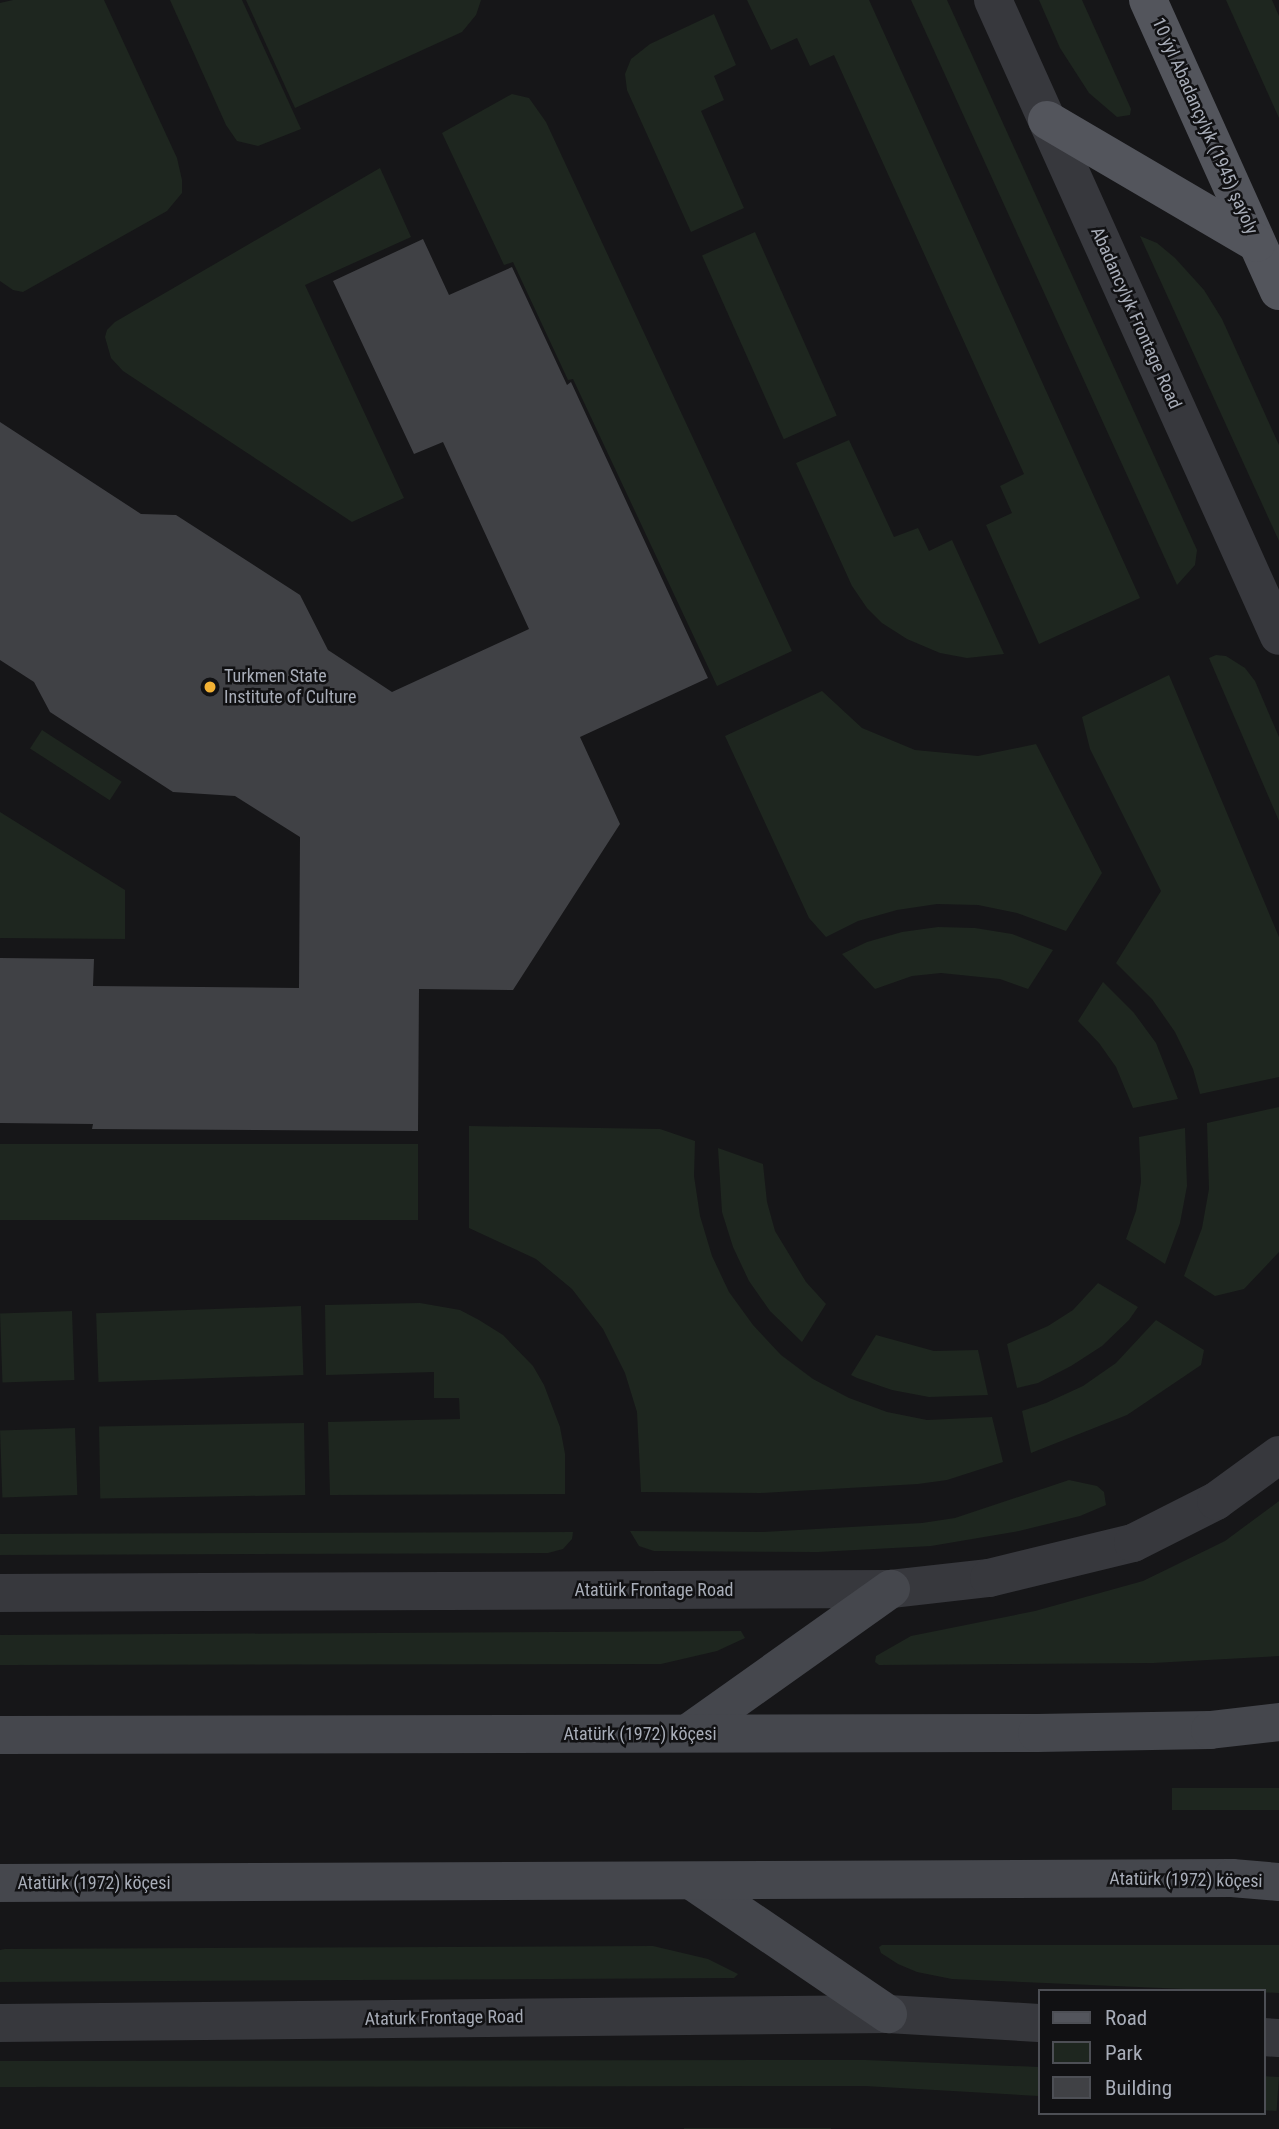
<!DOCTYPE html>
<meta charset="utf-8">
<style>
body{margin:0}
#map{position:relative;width:1279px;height:2129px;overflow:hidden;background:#161618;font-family:"Roboto Condensed",sans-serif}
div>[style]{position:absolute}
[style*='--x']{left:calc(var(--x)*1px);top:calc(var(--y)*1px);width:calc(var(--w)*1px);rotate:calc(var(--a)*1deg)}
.green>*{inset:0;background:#1e261f;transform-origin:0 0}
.building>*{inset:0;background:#404145}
.minor>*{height:38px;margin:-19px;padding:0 19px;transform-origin:19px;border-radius:19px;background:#37383d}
.secondary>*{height:38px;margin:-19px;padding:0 19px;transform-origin:19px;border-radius:19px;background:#45474d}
.primary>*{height:38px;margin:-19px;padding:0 19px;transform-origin:19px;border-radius:19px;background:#53555c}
.dots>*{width:19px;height:19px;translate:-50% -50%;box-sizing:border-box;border:4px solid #111113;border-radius:50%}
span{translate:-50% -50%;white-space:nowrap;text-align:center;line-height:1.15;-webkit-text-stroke:5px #111113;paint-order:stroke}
.street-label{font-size:18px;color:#a8adb8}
.poi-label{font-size:18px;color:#a8adb8}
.left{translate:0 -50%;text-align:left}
.legend{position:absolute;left:1038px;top:1989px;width:228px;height:126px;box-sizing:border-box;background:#111113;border:2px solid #4d4f55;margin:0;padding:9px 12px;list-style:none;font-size:21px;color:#a8adb8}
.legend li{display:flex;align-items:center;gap:14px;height:35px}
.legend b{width:35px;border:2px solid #4d4f55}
</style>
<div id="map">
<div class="green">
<div style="clip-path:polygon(13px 0,104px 0,177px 158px,182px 180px,182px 193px,167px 211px,23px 292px,13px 290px,0 281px,0 3px)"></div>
<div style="clip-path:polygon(170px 0,242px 0,301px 129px,258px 146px,237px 141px,226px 125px)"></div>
<div style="clip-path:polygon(246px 0,481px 0,476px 15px,462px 32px,295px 108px)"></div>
<div style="clip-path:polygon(747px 0,869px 0,1140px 598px,1039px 644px,986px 525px,1012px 513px,1000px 486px,1024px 474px,834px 55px,810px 66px,797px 38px,771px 50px)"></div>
<div style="clip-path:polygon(911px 0,947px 0,1197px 550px,1195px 565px,1177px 585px)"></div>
<div style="clip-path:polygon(1039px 0,1082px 0,1131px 109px,1130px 115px,1117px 117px,1089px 93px,1060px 48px)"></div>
<div style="clip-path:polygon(1226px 0,1272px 0,1279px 16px,1279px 118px)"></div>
<div style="clip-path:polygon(714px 14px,736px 65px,714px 76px,724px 100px,701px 111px,744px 208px,691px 232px,627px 90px,625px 74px,631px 59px,650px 44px)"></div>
<div style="clip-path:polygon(512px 94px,529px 98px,546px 122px,792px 651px,717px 686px,573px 379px,568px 380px,513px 262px,504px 265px,442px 133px)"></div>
<div style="clip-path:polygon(380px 168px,411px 237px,305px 285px,404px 498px,352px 522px,123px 371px,111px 358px,105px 337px,107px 330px,115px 322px)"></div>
<div style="left:755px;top:232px;width:201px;height:58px;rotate:66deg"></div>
<div style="clip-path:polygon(1140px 236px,1157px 243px,1175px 258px,1204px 290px,1222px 319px,1279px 445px,1279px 541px)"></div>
<div style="clip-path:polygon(849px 440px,894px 537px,918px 528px,929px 551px,952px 540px,1004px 654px,967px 658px,940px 653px,907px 639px,882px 623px,867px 608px,852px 586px,796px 463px)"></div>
<div style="clip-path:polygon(1216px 655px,1226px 656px,1245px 668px,1255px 681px,1279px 737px,1279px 821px,1209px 658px)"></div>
<div style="clip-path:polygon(1169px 675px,1279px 937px,1279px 1077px,1200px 1094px,1193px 1069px,1175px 1032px,1152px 999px,1116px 963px,1161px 891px,1090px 749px,1082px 717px)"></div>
<div style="clip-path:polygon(822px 691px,862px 728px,915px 750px,978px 756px,1036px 744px,1102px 873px,1066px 931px,1017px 913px,978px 905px,937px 904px,897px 910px,858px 921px,826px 937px,809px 918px,725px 736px)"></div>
<div style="left:42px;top:730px;width:95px;height:22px;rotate:33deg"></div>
<div style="clip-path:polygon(0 812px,125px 890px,125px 939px,0 938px)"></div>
<div style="clip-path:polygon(938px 927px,975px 928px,1012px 934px,1053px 950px,1028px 989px,1000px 979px,941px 973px,912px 976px,875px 989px,842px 954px,867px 942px,902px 932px)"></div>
<div style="clip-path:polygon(1103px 982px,1134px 1013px,1156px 1043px,1178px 1099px,1133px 1108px,1116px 1067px,1099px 1043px,1078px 1021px)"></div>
<div style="clip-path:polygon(1279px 1107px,1279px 1252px,1244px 1289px,1215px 1296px,1184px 1276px,1202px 1228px,1209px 1189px,1207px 1123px)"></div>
<div style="clip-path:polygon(469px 1126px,660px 1129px,695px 1141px,694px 1176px,700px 1216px,712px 1256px,729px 1292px,753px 1325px,781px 1355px,813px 1379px,849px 1398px,887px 1412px,927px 1420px,992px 1417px,1003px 1462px,947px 1480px,918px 1484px,761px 1493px,641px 1492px,637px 1412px,625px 1373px,603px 1329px,572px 1289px,536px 1259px,469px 1228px)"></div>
<div style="clip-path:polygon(1185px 1128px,1187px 1186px,1180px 1223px,1165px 1264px,1126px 1239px,1136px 1211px,1141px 1182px,1139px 1137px)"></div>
<div style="left:418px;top:1144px;width:76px;height:418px;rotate:90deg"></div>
<div style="clip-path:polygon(718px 1148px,763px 1164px,767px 1202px,775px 1231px,806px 1282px,826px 1304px,802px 1342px,770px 1311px,749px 1281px,733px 1247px,722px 1212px)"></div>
<div style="clip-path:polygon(1098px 1283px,1138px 1307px,1129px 1320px,1102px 1346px,1071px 1366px,1038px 1383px,1017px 1388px,1007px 1344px,1048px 1326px,1073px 1310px)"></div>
<div style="clip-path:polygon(420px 1303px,460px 1310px,479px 1320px,503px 1335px,533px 1366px,544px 1385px,560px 1427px,565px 1454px,565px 1494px,330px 1495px,328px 1422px,460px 1419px,459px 1398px,434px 1398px,434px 1372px,326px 1375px,325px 1305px)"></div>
<div style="left:301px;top:1306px;width:69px;height:205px;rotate:88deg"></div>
<div style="left:72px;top:1311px;width:69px;height:72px;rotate:88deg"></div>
<div style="clip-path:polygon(1156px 1320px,1204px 1350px,1201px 1365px,1127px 1415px,1031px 1453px,1022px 1411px,1046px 1403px,1083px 1386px,1116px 1363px)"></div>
<div style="clip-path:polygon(876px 1335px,934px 1351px,978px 1350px,988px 1395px,929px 1397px,892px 1390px,857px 1378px,851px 1375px)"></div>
<div style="left:304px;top:1423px;width:72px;height:205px;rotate:89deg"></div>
<div style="left:75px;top:1428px;width:67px;height:75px;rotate:88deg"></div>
<div style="clip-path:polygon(1069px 1480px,1097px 1486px,1104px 1492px,1106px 1505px,1080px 1516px,1019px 1531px,931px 1546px,818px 1552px,654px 1551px,639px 1546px,630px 1531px,763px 1532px,922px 1523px,955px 1518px)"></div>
<div style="clip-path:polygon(1279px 1501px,1279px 1656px,1153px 1663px,879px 1665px,875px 1662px,876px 1656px,911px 1636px,1035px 1611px,1143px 1581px,1225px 1541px)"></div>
<div style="clip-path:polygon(573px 1532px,572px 1539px,563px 1549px,548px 1553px,0 1555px,0 1534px)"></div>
<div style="clip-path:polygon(741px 1631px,745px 1638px,717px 1651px,661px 1664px,0 1665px,0 1635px)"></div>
<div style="left:1279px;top:1788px;width:22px;height:107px;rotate:90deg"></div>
<div style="clip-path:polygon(882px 1945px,1279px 1945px,1279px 1993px,952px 1979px,917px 1972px,898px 1964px,881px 1953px,879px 1947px)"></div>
<div style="clip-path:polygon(653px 1946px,708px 1959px,738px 1974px,734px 1978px,0 1982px,0 1950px,5px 1949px)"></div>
<div style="clip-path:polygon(865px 2060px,1039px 2067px,1039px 2096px,865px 2086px,0 2087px,0 2061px)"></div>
<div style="left:1263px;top:2076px;width:16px;height:34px;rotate:4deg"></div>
<div style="clip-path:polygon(518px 2127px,639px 2128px,107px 2128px)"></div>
<div style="left:684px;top:2128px;width:147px;height:1px"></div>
</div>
<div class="building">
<div style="clip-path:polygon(423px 239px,449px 295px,512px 267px,567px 385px,571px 382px,708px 678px,580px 737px,620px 824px,513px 990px,419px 989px,418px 1131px,92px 1129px,93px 1124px,0 1123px,0 958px,94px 959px,93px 986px,299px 988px,300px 837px,235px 796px,173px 792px,50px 712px,34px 682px,0 660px,0 422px,141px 514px,176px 515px,300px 595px,328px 650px,392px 692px,529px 629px,443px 442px,414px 454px,333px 281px)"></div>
</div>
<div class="minor">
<div style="--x:993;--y:0;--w:697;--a:65.79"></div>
<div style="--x:0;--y:1593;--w:891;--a:-0.26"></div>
<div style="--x:891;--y:1589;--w:99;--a:-6.4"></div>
<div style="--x:989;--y:1578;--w:148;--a:-13.7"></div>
<div style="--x:1133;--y:1543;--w:93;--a:-26.8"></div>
<div style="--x:1216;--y:1501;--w:78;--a:-36.1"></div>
<div style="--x:0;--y:2023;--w:888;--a:-0.58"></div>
<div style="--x:888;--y:2014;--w:151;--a:3.4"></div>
<div style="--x:1263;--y:2037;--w:16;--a:4"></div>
</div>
<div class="secondary">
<div style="--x:688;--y:1733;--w:249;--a:-35.4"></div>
<div style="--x:0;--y:1735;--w:1037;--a:-0.11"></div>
<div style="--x:1037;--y:1733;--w:173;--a:-1"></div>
<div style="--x:1210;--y:1730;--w:69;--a:-6.6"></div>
<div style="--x:692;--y:1881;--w:237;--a:34.2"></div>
<div style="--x:0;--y:1883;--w:1232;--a:-0.23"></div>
<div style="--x:1232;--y:1878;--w:47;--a:4.9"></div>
</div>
<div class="primary">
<div style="--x:1148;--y:0;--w:319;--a:65.8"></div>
<div style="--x:1047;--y:120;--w:243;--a:30.4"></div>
</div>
<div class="dots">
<div style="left:210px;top:687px;background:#f2b134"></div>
</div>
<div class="street-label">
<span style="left:1205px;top:126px;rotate:66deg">10 ýyl Abadançylyk (1945) şaýoly</span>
<span style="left:1136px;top:318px;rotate:66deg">Abadancylyk Frontage Road</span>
<span style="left:654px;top:1590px">Atatürk Frontage Road</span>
<span style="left:640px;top:1734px">Atatürk (1972) köçesi</span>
<span style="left:1186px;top:1880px;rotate:1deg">Atatürk (1972) köçesi</span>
<span style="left:94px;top:1883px">Atatürk (1972) köçesi</span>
<span style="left:444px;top:2018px;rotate:-1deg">Ataturk Frontage Road</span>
</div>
<div class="poi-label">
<span class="left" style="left:224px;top:687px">Turkmen State<br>Institute of Culture</span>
</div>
<ul class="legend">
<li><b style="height:9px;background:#53555c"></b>Road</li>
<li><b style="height:19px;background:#1e261f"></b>Park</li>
<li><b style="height:19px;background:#404145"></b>Building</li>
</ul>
</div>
